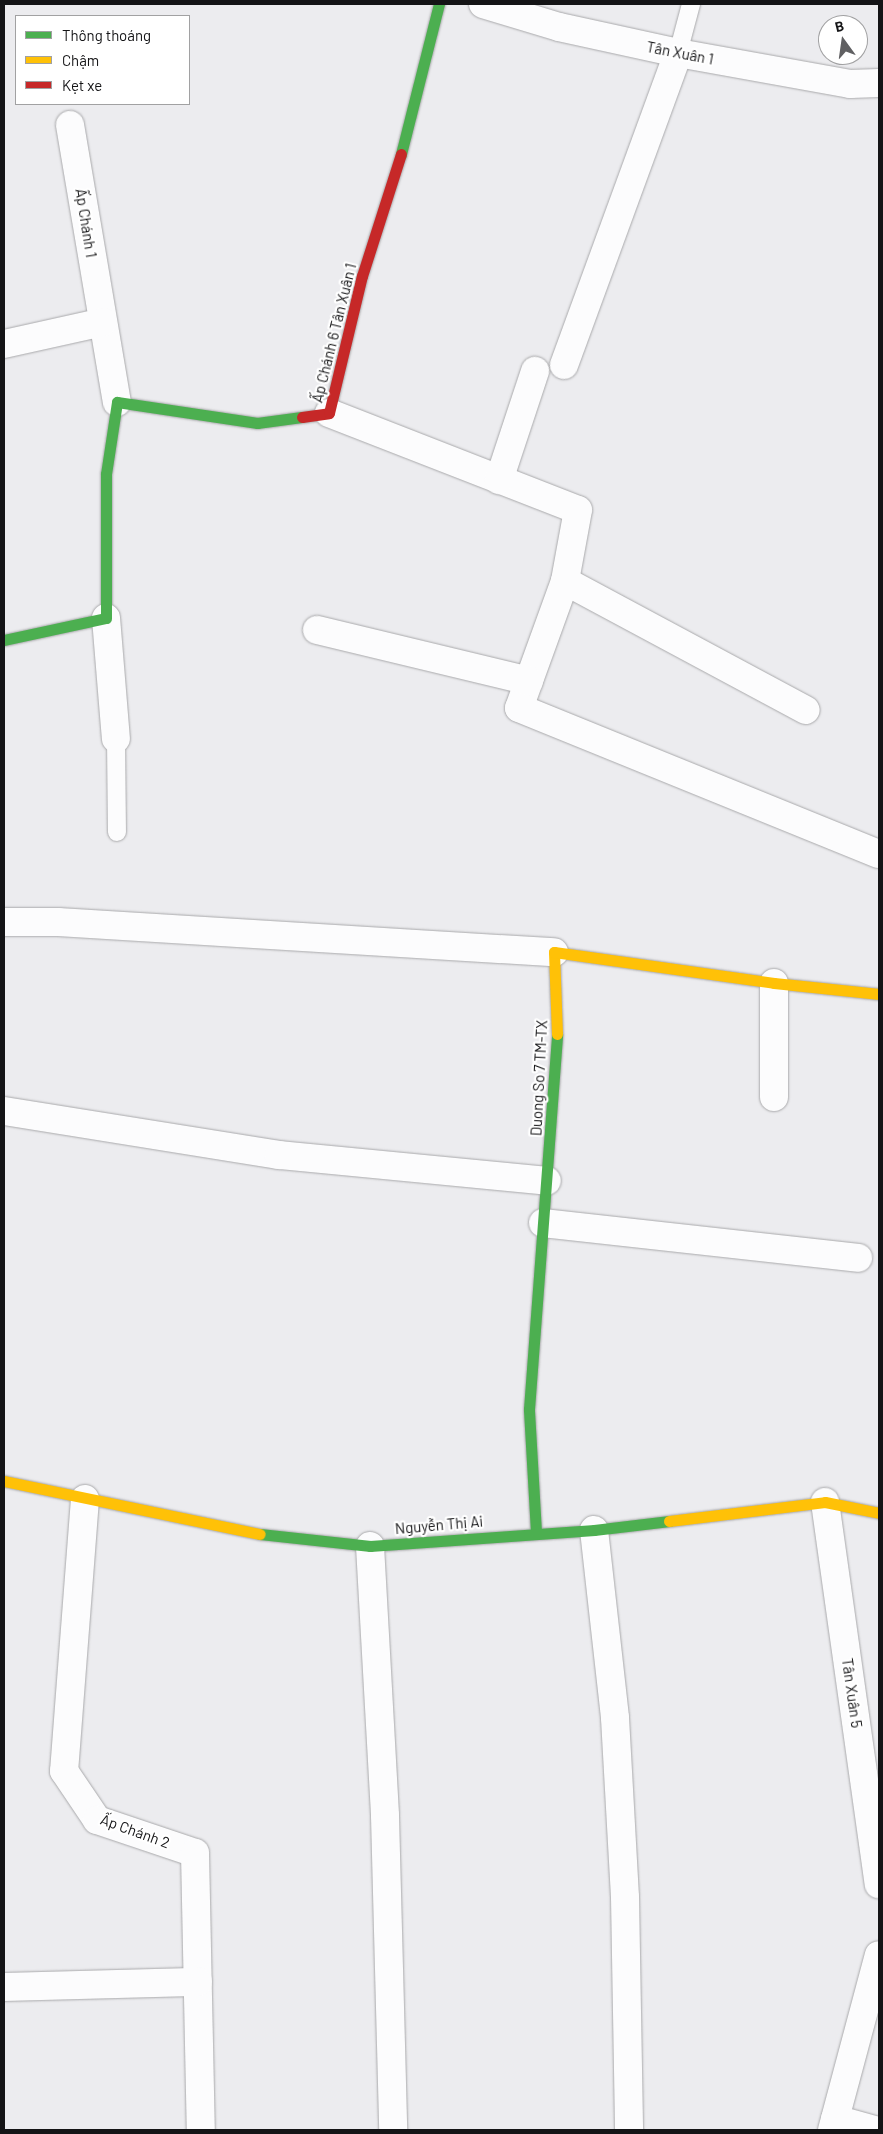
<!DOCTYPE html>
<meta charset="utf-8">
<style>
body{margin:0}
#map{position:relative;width:883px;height:2134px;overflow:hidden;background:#ececef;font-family:Barlow,sans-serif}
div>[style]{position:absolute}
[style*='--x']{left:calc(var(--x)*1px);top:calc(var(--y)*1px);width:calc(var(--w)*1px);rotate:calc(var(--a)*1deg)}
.roads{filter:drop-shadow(0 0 1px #a9a9ab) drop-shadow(0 0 1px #a9a9ab)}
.lane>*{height:18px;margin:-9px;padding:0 9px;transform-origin:9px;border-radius:9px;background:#fcfcfd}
.street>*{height:28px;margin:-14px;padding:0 14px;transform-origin:14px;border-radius:14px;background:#fcfcfd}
.fast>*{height:11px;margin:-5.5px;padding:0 5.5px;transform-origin:5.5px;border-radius:5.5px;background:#4caf50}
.slow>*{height:11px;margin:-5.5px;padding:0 5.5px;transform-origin:5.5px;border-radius:5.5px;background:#ffc107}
.jam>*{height:11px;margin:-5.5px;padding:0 5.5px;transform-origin:5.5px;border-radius:5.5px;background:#c62828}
span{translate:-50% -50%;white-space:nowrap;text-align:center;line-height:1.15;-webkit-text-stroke:4.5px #fff;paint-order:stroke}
.street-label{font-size:15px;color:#141416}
.frame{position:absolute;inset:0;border:5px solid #141416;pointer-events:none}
.legend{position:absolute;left:15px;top:15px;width:175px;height:90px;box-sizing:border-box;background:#fff;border:1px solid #a1a1a2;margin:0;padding:6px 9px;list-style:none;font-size:15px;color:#141416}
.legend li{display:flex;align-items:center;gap:10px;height:25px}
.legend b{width:25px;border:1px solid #a1a1a2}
.north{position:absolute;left:818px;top:15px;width:50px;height:50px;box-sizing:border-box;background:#fff;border:1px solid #a1a1a2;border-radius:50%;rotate:346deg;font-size:14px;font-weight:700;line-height:20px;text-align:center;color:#141416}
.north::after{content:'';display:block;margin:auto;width:18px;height:22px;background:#606062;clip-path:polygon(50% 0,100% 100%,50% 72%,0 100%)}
</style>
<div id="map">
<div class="roads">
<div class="lane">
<div style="--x:678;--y:53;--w:51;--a:-75.1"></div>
<div style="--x:116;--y:739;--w:93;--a:89.4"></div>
</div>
<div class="street">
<div style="--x:483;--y:4;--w:79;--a:16.8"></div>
<div style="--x:559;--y:27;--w:122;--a:12.3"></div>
<div style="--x:678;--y:53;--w:175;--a:10.2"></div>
<div style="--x:850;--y:84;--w:29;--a:-2"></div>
<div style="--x:70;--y:125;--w:281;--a:80.4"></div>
<div style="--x:4;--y:344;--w:101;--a:-12.5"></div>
<div style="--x:564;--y:365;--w:332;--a:-69.9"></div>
<div style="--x:329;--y:413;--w:267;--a:21.3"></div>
<div style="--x:578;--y:510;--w:72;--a:100.4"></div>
<div style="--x:565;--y:581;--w:135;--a:109.9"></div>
<div style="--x:519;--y:708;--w:388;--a:22.1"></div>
<div style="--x:499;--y:480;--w:115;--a:-71.7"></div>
<div style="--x:565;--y:581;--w:273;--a:28.2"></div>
<div style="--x:106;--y:618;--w:121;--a:85.3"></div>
<div style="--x:317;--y:630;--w:218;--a:13.5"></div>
<div style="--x:4;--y:922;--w:54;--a:0"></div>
<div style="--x:58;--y:922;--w:497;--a:3.5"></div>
<div style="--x:774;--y:1097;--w:114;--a:-90"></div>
<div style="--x:4;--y:1111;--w:278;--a:9.1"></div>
<div style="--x:279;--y:1155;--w:269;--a:5.5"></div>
<div style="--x:543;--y:1223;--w:317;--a:6.3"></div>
<div style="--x:85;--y:1499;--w:273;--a:94.4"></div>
<div style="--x:64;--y:1771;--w:59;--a:56"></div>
<div style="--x:97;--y:1820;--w:103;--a:18.6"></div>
<div style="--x:195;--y:1853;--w:277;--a:88.8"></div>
<div style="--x:825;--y:1502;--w:386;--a:82"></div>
<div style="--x:594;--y:1530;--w:189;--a:83.6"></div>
<div style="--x:615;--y:1718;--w:179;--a:86.8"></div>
<div style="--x:625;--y:1897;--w:233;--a:89"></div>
<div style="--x:370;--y:1546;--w:270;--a:86.8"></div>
<div style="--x:385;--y:1816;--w:314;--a:88.5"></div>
<div style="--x:4;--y:1987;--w:194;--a:-1.5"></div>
<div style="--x:835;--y:2119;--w:41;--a:15.4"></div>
<div style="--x:832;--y:2130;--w:181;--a:-75"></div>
</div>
<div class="fast">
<div style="--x:401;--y:154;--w:155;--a:-75.8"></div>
<div style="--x:4;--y:640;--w:104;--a:-12.2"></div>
<div style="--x:106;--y:618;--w:144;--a:-90"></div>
<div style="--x:106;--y:474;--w:73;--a:-81.3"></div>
<div style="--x:117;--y:402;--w:142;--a:8.5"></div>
<div style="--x:257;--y:423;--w:45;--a:-7.6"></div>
<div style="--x:536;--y:1532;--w:123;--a:-93.3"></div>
<div style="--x:529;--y:1409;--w:376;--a:-85.7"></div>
<div style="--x:260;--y:1534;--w:111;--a:6.2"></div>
<div style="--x:370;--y:1546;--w:225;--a:-4.1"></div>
<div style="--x:594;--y:1530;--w:76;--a:-6.8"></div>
</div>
<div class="slow">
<div style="--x:557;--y:1034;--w:82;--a:-92.1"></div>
<div style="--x:554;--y:952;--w:222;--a:8"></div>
<div style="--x:774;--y:983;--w:106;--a:6"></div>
<div style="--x:4;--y:1481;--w:261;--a:11.7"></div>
<div style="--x:669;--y:1521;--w:157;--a:-6.9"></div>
<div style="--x:825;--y:1502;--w:55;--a:11.5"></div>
</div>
<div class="jam">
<div style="--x:302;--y:417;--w:27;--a:-8"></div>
<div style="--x:329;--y:413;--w:141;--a:-76.5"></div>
<div style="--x:362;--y:276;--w:128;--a:-72.3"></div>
</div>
</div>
<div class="street-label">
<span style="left:680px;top:53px;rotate:11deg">Tân Xuân 1</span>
<span style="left:86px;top:223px;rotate:81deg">Ấp Chánh 1</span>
<span style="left:334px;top:333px;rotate:-76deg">Ấp Chánh 6 Tân Xuân 1</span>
<span style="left:539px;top:1078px;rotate:-87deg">Duong So 7 TM-TX</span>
<span style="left:439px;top:1525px;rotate:-5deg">Nguyễn Thị Ai</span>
<span style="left:852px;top:1693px;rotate:82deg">Tân Xuân 5</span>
<span style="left:135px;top:1831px;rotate:20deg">Ấp Chánh 2</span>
</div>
<div class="frame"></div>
<ul class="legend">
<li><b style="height:6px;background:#4caf50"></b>Thông thoáng</li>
<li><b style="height:6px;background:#ffc107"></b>Chậm</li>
<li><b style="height:6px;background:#c62828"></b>Kẹt xe</li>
</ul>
<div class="north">B</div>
</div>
